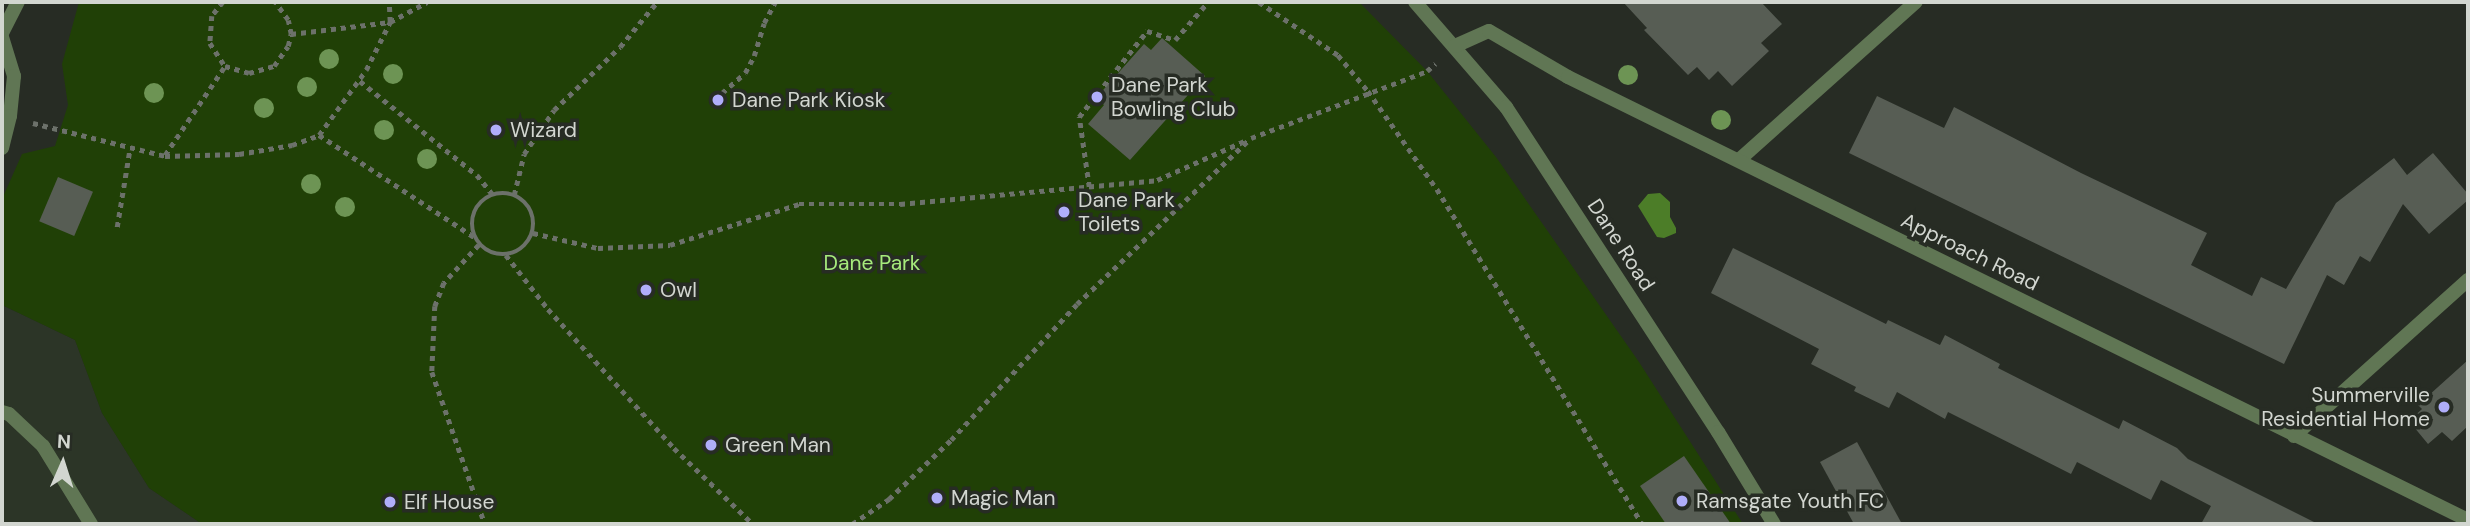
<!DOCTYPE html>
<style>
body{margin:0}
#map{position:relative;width:2470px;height:526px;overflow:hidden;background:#272c24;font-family:"DM Sans",sans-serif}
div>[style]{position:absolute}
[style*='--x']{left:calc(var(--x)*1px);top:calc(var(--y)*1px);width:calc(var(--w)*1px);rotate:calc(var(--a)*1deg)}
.built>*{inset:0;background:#2c3527}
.green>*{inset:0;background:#204006}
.water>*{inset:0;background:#4c7d28}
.building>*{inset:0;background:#575d54;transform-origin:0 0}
.path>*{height:4.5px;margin-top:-2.25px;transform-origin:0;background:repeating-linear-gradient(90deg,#6c716a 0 5px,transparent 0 10px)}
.path>.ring{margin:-2.25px;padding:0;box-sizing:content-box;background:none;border:4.5px solid #6c716a;border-radius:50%}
.service>*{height:14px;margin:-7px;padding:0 7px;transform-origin:7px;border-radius:7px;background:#607654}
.minor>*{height:14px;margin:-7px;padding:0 7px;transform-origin:7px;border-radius:7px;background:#607654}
.tertiary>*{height:14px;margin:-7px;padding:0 7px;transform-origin:7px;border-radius:7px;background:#607654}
.trees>*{width:20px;height:20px;margin:-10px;border-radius:50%;background:#6d9454}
.dots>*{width:19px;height:19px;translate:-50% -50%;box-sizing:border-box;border:4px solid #272c24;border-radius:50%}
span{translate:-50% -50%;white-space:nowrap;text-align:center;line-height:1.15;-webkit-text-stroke:7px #272c24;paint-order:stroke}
.poi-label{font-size:21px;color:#d2d6d0}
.left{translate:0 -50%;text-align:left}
.right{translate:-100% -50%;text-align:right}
.street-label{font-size:21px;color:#d2d6d0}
.park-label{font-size:21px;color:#a6ea7c}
.frame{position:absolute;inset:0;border:4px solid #d2d6d0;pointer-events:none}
.north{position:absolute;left:28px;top:428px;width:70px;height:70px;-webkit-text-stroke:5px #272c24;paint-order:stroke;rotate:3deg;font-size:19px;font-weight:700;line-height:28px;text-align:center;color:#d2d6d0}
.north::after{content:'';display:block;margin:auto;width:24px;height:32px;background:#d2d6d0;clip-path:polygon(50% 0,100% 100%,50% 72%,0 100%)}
</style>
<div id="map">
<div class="built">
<div style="clip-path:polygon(2px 305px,75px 340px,102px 413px,149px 488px,202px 524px,2px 524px)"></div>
</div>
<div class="green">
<div style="clip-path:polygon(79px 2px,1359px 2px,1427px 71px,1496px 157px,1639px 362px,1743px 524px,202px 524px,149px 488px,102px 413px,75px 340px,2px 305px,2px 199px,22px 154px,55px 146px,68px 105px,62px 64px)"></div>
</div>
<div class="water">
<div style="clip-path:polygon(1660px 193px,1670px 202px,1670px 217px,1676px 228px,1676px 233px,1664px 238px,1657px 237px,1638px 206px,1648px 194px)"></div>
</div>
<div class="building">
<div style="clip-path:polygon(1623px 2px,1761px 2px,1782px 24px,1761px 43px,1769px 51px,1732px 86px,1718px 71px,1709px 80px,1697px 67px,1688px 75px,1644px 30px,1647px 28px)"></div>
<div style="clip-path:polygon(1162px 38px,1205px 76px,1130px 160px,1088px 124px,1104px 105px,1096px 98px,1144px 44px,1151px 50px)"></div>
<div style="clip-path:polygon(1877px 96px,1944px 128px,1954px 107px,2081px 173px,2207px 233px,2191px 265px,2252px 296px,2261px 277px,2286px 289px,2336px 203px,2394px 158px,2407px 175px,2433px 153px,2468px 194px,2468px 200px,2429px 234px,2403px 204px,2370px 262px,2360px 256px,2344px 285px,2327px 275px,2284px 364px,1849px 153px)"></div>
<div style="left:58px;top:177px;width:38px;height:48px;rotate:23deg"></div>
<div style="clip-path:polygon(1733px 248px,1886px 324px,1888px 320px,1940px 345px,1945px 335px,2000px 364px,1998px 368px,2119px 429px,2123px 420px,2177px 448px,2188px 459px,2318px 524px,2201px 524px,2211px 506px,2161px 480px,2151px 500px,2077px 462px,2071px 474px,1948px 412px,1945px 419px,1897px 392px,1889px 408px,1854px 391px,1856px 387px,1811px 364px,1819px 349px,1711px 293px)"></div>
<div style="clip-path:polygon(2468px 360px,2468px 426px,2452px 441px,2442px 432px,2428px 444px,2409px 421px,2422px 409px,2418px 405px)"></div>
<div style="clip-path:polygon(1857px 442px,1902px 524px,1854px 524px,1820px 462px)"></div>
<div style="clip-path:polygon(1684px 456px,1731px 524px,1666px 524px,1640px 486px)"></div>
</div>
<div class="path">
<div style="--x:223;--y:2;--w:18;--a:128"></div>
<div style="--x:212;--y:16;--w:27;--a:94"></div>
<div style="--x:210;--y:43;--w:27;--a:57"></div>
<div style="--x:225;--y:66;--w:25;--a:16"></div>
<div style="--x:249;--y:73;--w:26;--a:-16"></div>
<div style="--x:274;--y:66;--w:24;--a:-55"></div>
<div style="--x:288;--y:46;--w:12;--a:-76"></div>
<div style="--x:291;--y:34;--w:14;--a:-102"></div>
<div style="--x:288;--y:20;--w:22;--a:-126"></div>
<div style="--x:1259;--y:2;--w:95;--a:33.9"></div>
<div style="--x:1338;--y:55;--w:47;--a:50.2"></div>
<div style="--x:1368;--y:91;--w:120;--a:54.9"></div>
<div style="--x:1437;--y:189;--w:393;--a:58.5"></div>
<div style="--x:291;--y:34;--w:100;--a:-6.9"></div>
<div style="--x:390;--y:22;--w:42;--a:-28.4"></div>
<div style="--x:360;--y:81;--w:150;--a:38.8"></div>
<div style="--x:477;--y:175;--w:26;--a:51"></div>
<div style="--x:722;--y:93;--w:30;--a:-41"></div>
<div style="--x:745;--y:73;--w:19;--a:-62"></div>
<div style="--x:754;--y:56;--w:34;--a:-73"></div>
<div style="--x:764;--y:23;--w:24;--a:-62"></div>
<div style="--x:33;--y:123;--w:136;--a:14"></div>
<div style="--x:165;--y:156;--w:74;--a:-1.5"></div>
<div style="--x:239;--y:154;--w:54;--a:-9.6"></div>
<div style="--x:292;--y:145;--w:29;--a:-20"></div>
<div style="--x:319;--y:135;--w:186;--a:33.3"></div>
<div style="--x:319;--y:135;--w:80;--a:-54.1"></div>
<div style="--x:366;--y:70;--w:54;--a:-63.4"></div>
<div style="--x:390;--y:22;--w:20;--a:-93"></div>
<div style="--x:165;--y:155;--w:107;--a:-56"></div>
<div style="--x:1089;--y:187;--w:71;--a:-98.1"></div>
<div style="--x:1079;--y:117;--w:110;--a:-51.7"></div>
<div style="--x:1147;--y:31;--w:29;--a:18"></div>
<div style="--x:1175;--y:40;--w:50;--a:-49"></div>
<div class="ring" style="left:472px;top:193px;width:57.5px;height:57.5px"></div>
<div style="--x:514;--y:195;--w:42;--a:-76.3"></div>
<div style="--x:524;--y:154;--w:53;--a:-55.7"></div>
<div style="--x:554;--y:110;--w:91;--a:-43.7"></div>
<div style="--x:620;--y:47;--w:58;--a:-50.6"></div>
<div style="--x:117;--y:227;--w:80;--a:-80.7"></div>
<div style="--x:533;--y:233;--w:67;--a:13"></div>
<div style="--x:598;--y:248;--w:72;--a:-2.4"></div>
<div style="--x:670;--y:245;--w:135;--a:-17.6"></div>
<div style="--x:799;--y:204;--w:101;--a:0"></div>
<div style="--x:900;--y:204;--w:258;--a:-5.3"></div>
<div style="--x:1157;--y:180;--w:98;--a:-24"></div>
<div style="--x:479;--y:245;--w:52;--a:132.6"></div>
<div style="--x:444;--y:283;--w:25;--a:111"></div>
<div style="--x:435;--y:306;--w:66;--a:92.6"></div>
<div style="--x:432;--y:372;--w:161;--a:70.8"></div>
<div style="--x:506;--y:255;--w:68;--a:52.1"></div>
<div style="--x:548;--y:309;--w:188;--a:47.8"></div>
<div style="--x:674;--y:448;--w:110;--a:43.9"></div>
<div style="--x:852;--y:524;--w:45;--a:-34"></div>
<div style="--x:889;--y:499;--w:86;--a:-43.6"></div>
<div style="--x:951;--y:440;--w:185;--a:-47.2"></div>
<div style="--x:1077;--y:304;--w:240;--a:-43.7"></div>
<div style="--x:1251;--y:138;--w:188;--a:-20.8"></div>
<div style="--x:1427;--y:71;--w:11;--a:-41"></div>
</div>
<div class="service">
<div style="--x:2;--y:412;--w:7;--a:16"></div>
<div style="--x:9;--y:414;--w:47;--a:43.3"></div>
<div style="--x:43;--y:446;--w:92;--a:58.4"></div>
</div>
<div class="minor">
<div style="--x:2;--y:33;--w:35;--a:-63"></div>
<div style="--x:2;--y:37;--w:41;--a:72.9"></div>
<div style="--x:14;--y:76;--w:40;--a:95.7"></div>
<div style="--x:10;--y:116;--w:33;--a:104"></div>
<div style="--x:1739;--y:160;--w:237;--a:-41.8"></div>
<div style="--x:2294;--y:436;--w:234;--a:-41.9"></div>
</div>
<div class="tertiary">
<div style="--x:1415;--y:2;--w:139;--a:49.1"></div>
<div style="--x:1506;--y:107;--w:388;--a:56.9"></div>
<div style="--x:1718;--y:432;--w:108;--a:58.7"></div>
<div style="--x:1455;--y:46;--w:37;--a:-24"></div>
<div style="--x:1489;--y:31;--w:91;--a:30.2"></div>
<div style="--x:1568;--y:77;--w:1003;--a:26.21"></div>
</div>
<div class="trees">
<div style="left:329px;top:59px"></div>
<div style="left:393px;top:74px"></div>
<div style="left:1628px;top:75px"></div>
<div style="left:307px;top:87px"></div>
<div style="left:154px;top:93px"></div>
<div style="left:264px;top:108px"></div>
<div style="left:1721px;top:120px"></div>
<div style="left:384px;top:130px"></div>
<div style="left:427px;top:159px"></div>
<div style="left:311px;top:184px"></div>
<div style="left:345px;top:207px"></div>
</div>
<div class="dots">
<div style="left:1097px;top:97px;background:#b0aefa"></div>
<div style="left:718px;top:100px;background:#b0aefa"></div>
<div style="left:496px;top:130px;background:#b0aefa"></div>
<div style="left:1064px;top:212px;background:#b0aefa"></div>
<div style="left:646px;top:290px;background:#b0aefa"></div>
<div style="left:2444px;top:407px;background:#b0aefa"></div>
<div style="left:711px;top:445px;background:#b0aefa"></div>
<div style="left:937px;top:498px;background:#b0aefa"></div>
<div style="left:1682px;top:501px;background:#b0aefa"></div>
<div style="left:390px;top:502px;background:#b0aefa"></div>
</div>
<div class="poi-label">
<span class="left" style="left:1111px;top:97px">Dane Park<br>Bowling Club</span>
<span class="left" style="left:732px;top:100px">Dane Park Kiosk</span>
<span class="left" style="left:510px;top:130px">Wizard</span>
<span class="left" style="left:1078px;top:212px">Dane Park<br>Toilets</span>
<span class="left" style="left:660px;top:290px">Owl</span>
<span class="right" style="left:2430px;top:407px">Summerville<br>Residential Home</span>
<span class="left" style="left:725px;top:445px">Green Man</span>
<span class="left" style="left:951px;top:498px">Magic Man</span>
<span class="left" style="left:1696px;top:501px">Ramsgate Youth FC</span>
<span class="left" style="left:404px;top:502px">Elf House</span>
</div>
<div class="street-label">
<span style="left:1621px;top:245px;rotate:57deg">Dane Road</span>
<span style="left:1970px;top:252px;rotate:26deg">Approach Road</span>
</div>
<div class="park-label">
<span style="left:872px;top:263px">Dane Park</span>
</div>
<div class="frame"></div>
<div class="north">N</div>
</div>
